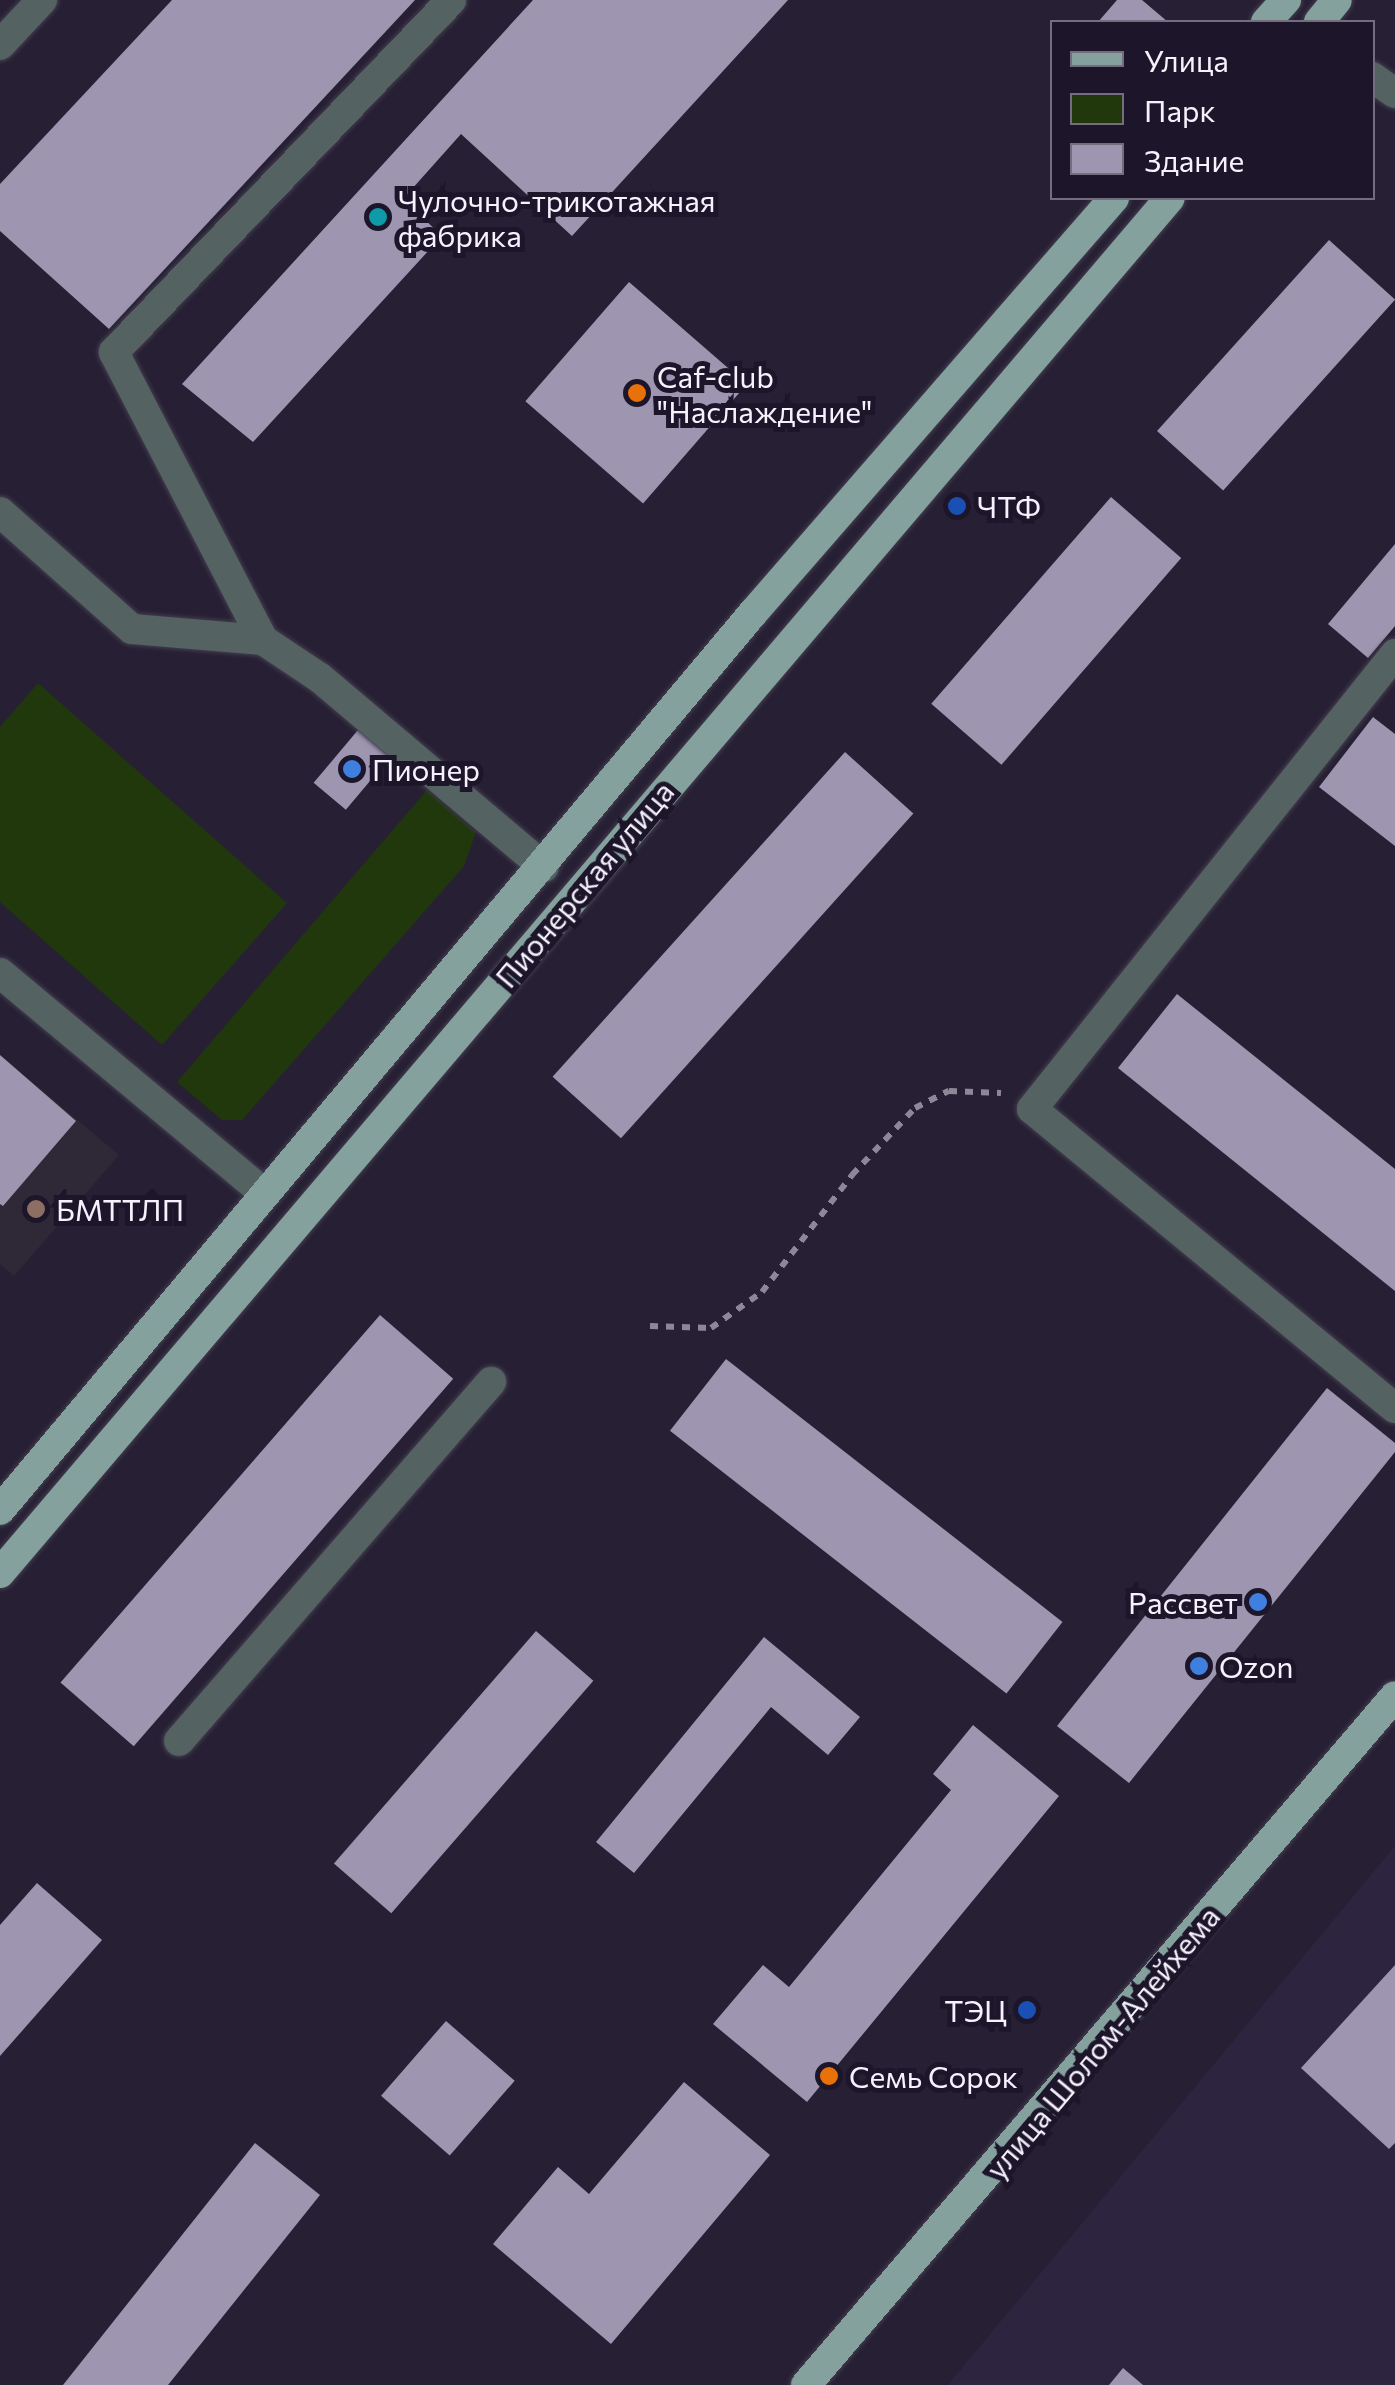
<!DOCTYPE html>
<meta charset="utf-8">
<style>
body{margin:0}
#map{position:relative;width:1395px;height:2385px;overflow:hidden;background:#272034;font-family:Commissioner,sans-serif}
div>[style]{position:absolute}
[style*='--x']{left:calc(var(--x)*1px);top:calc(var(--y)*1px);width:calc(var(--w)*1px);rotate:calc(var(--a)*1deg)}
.built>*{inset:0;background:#2d243f}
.education>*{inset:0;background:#2f2837}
.green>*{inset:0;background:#21380d}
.building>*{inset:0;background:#9e96b0;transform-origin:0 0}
.path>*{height:6px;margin-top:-3px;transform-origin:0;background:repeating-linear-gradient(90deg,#8d8898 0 8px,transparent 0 16px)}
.roads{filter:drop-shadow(0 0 2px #443d50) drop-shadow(0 0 2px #443d50)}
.minor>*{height:30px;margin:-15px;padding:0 15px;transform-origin:15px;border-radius:15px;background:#546361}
.major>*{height:30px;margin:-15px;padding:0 15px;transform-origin:15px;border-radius:15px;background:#84a19e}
.dots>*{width:28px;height:28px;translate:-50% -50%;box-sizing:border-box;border:5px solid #1d162a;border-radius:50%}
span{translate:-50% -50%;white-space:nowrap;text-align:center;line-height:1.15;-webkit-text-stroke:10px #1d162a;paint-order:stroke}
.poi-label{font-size:30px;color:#f5f2fd}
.left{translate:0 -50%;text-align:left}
.right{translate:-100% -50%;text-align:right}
.street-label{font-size:30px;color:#f5f2fd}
.legend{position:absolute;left:1050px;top:20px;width:325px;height:180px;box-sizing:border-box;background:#1d162a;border:2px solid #736e7e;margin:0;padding:12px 18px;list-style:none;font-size:30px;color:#f5f2fd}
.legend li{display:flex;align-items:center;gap:20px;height:50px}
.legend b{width:50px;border:2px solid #736e7e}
</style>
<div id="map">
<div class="built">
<div style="clip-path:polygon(1395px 1846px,1395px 2385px,948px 2385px)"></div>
</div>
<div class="education">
<div style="clip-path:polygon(0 1055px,119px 1155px,14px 1276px,0 1264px)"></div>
</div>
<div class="green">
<div style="clip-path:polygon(38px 683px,287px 903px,162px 1045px,0 902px,0 727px)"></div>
<div style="clip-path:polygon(427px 790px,476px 832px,464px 866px,242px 1120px,222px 1120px,177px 1082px)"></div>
</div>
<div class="building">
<div style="clip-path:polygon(172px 0,415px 0,109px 329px,0 231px,0 184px)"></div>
<div style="clip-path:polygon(533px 0,788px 0,572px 236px,461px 134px,403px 199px,442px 236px,253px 442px,182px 384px)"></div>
<div style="clip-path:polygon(1117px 0,1142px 0,1168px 22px,1098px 22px)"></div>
<div style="left:1329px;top:240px;width:89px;height:257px;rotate:42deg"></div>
<div style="left:629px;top:282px;width:156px;height:158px;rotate:41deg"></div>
<div style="left:1111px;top:497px;width:93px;height:274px;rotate:41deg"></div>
<div style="clip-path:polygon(1395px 544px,1395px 626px,1368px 658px,1328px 624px)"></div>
<div style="clip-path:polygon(1373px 717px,1395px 734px,1395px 846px,1319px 787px)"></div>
<div style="left:358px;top:730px;width:42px;height:69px;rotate:40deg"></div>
<div style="left:845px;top:752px;width:92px;height:437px;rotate:42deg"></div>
<div style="clip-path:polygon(1177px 994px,1395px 1169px,1395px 1291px,1118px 1068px)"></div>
<div style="clip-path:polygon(0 1055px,76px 1121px,3px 1206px,0 1204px)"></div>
<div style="left:380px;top:1315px;width:97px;height:487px;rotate:41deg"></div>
<div style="left:726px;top:1359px;width:427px;height:91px;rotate:38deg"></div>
<div style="clip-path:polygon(1327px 1388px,1395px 1443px,1395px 1452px,1129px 1783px,1057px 1726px)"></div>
<div style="left:536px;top:1631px;width:76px;height:308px;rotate:41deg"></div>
<div style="clip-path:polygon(764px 1637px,860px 1717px,828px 1755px,771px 1707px,634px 1873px,596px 1842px)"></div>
<div style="clip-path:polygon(973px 1725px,1059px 1796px,807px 2102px,713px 2024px,763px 1965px,789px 1987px,951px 1790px,933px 1774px)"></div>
<div style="clip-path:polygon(37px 1883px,102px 1940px,0 2056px,0 1925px)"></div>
<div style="clip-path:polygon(1395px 1965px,1395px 2143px,1389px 2149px,1301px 2068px)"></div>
<div style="left:446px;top:2021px;width:91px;height:99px;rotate:41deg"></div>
<div style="clip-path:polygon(684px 2082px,770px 2155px,611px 2344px,493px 2244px,558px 2167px,589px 2194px)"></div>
<div style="clip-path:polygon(255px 2143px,320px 2195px,168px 2385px,63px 2385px)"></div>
<div style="clip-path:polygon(1123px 2368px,1143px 2385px,1109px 2385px)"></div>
</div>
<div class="path">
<div style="--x:650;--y:1326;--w:61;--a:1.9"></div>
<div style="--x:711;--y:1328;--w:62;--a:-35.2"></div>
<div style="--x:762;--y:1292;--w:148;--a:-52.4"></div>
<div style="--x:852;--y:1175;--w:92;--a:-46.8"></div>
<div style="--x:915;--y:1108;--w:38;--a:-27"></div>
<div style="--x:949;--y:1091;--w:52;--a:2.2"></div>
</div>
<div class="roads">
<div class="minor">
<div style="--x:0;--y:45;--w:62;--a:-47"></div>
<div style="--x:1372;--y:77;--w:28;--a:35"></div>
<div style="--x:0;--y:512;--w:176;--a:41.6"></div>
<div style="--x:132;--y:629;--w:131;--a:4.8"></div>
<div style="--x:263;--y:640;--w:69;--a:33.7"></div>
<div style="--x:320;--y:678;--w:293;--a:40.2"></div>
<div style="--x:263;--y:640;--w:324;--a:-117.4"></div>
<div style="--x:114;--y:352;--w:487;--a:-46.2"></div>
<div style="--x:1395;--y:654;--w:582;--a:128.58"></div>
<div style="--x:1032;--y:1109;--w:470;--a:39.5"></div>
<div style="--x:0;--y:973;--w:345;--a:39.8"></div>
<div style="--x:179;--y:1741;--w:476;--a:-49"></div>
</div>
<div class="major">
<div style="--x:1266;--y:22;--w:30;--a:-48"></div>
<div style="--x:1319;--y:22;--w:28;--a:-51"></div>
<div style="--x:0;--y:1510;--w:1171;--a:-49.99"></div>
<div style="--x:753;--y:613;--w:550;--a:-48.98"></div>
<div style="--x:0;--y:1573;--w:1805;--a:-49.61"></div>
<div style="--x:806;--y:2385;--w:906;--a:-49.47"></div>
</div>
</div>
<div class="dots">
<div style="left:378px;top:217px;background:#0f9aa8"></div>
<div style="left:637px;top:393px;background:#e8710a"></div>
<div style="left:957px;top:506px;background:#1a4fb4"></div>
<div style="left:352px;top:769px;background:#3f7fe0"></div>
<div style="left:36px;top:1209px;background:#8d6e63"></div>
<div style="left:1258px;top:1602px;background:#3f7fe0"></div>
<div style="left:1199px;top:1666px;background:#3f7fe0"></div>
<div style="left:1027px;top:2010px;background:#1a4fb4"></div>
<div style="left:829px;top:2076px;background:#e8710a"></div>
</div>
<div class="poi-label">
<span class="left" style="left:398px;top:217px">Чулочно-трикотажная<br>фабрика</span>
<span class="left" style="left:657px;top:393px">Caf-club<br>"Наслаждение"</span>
<span class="left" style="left:977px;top:506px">ЧТФ</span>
<span class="left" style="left:372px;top:769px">Пионер</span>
<span class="left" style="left:56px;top:1209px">БМТТЛП</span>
<span class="right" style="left:1238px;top:1602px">Рассвет</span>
<span class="left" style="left:1219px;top:1666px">Ozon</span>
<span class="right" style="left:1007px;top:2010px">ТЭЦ</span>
<span class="left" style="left:849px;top:2076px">Семь Сорок</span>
</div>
<div class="street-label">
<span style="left:584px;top:884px;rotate:-50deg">Пионерская улица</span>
<span style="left:1102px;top:2042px;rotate:-50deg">улица Шолом-Алейхема</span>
</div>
<ul class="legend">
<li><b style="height:12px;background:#84a19e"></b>Улица</li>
<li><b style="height:28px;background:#21380d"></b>Парк</li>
<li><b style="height:28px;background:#9e96b0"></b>Здание</li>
</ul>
</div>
